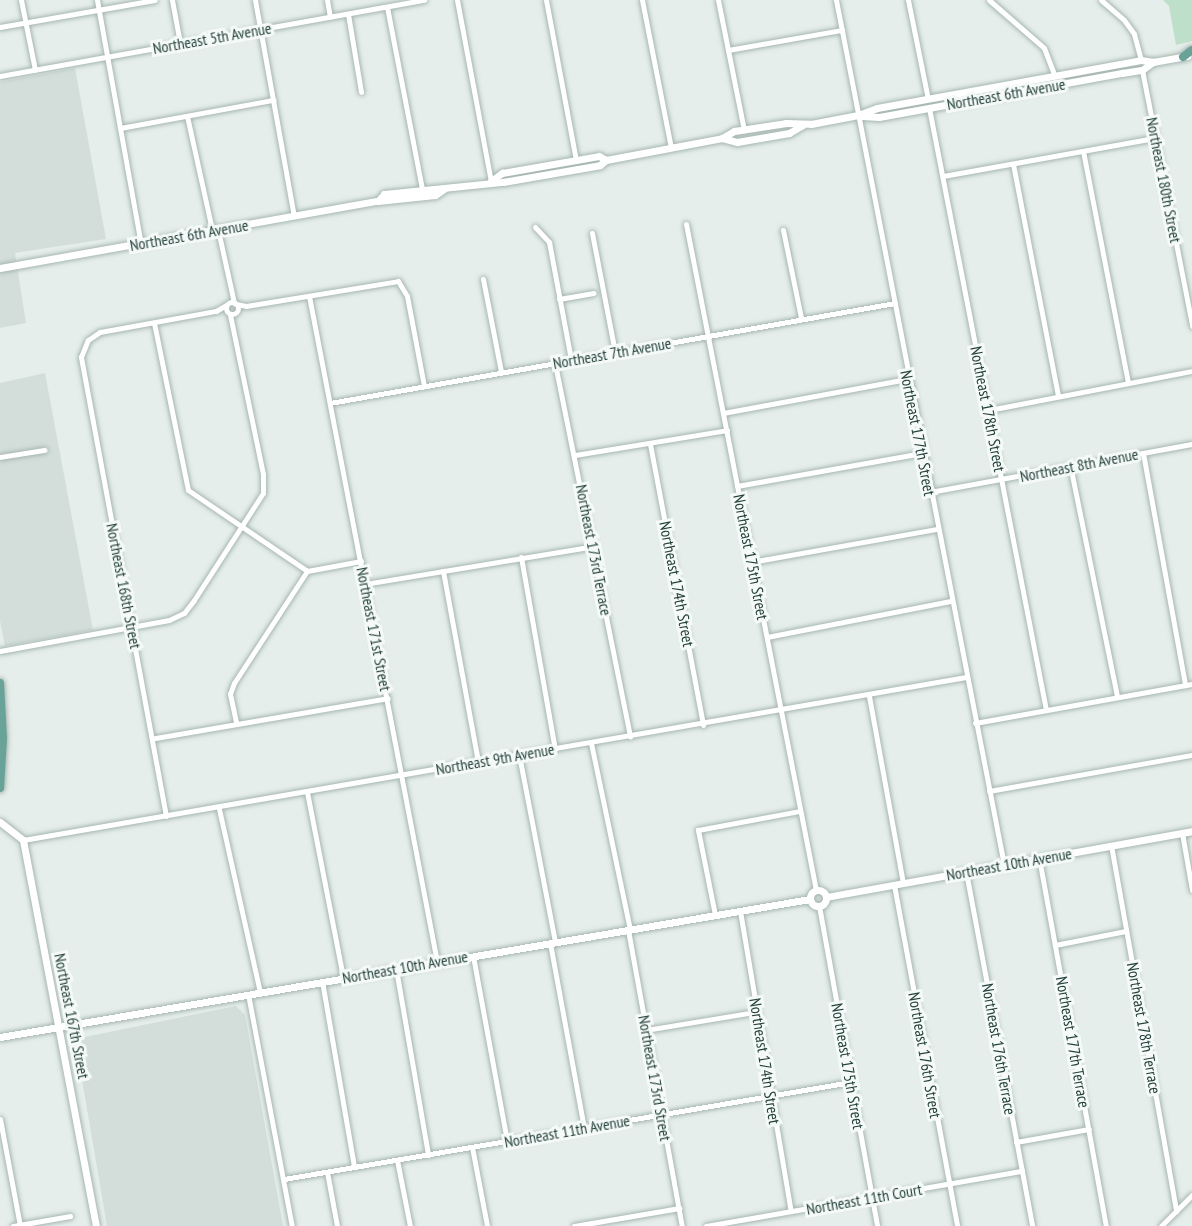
<!DOCTYPE html>
<style>
body{margin:0}
#map{position:relative;width:1192px;height:1226px;overflow:hidden;background:#e5eeea;font-family:"PT Sans Narrow",sans-serif}
div>[style]{position:absolute}
[style*='--x']{left:calc(var(--x)*1px);top:calc(var(--y)*1px);width:calc(var(--w)*1px);rotate:calc(var(--a)*1deg)}
.built>*{inset:0;background:#d3deda}
.green>*{inset:0;background:#bedfc9}
.roads{filter:drop-shadow(0 0 2px #a7b6b2) drop-shadow(0 0 2px #a7b6b2)}
.street>*{height:5px;margin:-2.5px;padding:0 2.5px;transform-origin:2.5px;border-radius:2.5px;background:#fff}
.street>.ring{margin:-2.5px;padding:0;box-sizing:content-box;background:none;border:5px solid #fff;border-radius:50%}
.secondary>*{height:7px;margin:-3.5px;padding:0 3.5px;transform-origin:3.5px;border-radius:3.5px;background:#fff}
.secondary>.ring{margin:-3.5px;padding:0;box-sizing:content-box;background:none;border:7px solid #fff;border-radius:50%}
.primary>*{height:8px;margin:-4px;padding:0 4px;transform-origin:4px;border-radius:4px;background:#69a398}
span{translate:-50% -50%;white-space:nowrap;text-align:center;line-height:1.15;-webkit-text-stroke:6px #f5faf8;paint-order:stroke}
.street-label{font-size:16px;color:#23403a}
</style>
<div id="map">
<div class="built">
<div style="clip-path:polygon(75px 68px,106px 239px,15px 253px,26px 323px,0 328px,0 82px)"></div>
<div style="clip-path:polygon(45px 373px,93px 630px,5px 646px,0 621px,0 383px)"></div>
<div style="clip-path:polygon(236px 1006px,245px 1015px,283px 1226px,107px 1226px,75px 1039px)"></div>
</div>
<div class="green">
<div style="clip-path:polygon(1163px 0,1192px 0,1192px 41px,1176px 45px,1169px 6px)"></div>
</div>
<div class="roads">
<div class="street">
<div style="--x:21;--y:0;--w:71;--a:78.7"></div>
<div style="--x:97;--y:0;--w:248;--a:79.8"></div>
<div style="--x:172;--y:0;--w:44;--a:79.5"></div>
<div style="--x:255;--y:0;--w:219;--a:79.8"></div>
<div style="--x:327;--y:0;--w:17;--a:80"></div>
<div style="--x:457;--y:0;--w:184;--a:79.4"></div>
<div style="--x:546;--y:0;--w:163;--a:79.4"></div>
<div style="--x:642;--y:0;--w:151;--a:78.9"></div>
<div style="--x:718;--y:0;--w:133;--a:78.7"></div>
<div style="--x:836;--y:0;--w:881;--a:79.01"></div>
<div style="--x:908;--y:0;--w:101;--a:78.6"></div>
<div style="--x:989;--y:0;--w:73;--a:41.1"></div>
<div style="--x:1044;--y:48;--w:30;--a:69"></div>
<div style="--x:1101;--y:0;--w:30;--a:41"></div>
<div style="--x:1124;--y:20;--w:17;--a:54"></div>
<div style="--x:1134;--y:34;--w:27;--a:75"></div>
<div style="--x:387;--y:7;--w:184;--a:79.1"></div>
<div style="--x:348;--y:14;--w:79;--a:80.5"></div>
<div style="--x:0;--y:27;--w:157;--a:-9.9"></div>
<div style="--x:728;--y:50;--w:116;--a:-10"></div>
<div style="--x:1142;--y:70;--w:261;--a:78.9"></div>
<div style="--x:0;--y:76;--w:431;--a:-10.2"></div>
<div style="--x:929;--y:108;--w:613;--a:79"></div>
<div style="--x:187;--y:116;--w:117;--a:77.6"></div>
<div style="--x:120;--y:128;--w:156;--a:-10.4"></div>
<div style="--x:1083;--y:151;--w:236;--a:79"></div>
<div style="--x:1013;--y:164;--w:236;--a:79"></div>
<div style="--x:943;--y:176;--w:215;--a:-10.2"></div>
<div style="--x:686;--y:224;--w:679;--a:78.96"></div>
<div style="--x:535;--y:227;--w:21;--a:47"></div>
<div style="--x:549;--y:242;--w:120;--a:79.4"></div>
<div style="--x:218;--y:230;--w:75;--a:77.6"></div>
<div style="--x:783;--y:230;--w:90;--a:78.4"></div>
<div style="--x:592;--y:233;--w:122;--a:79.1"></div>
<div style="--x:483;--y:279;--w:95;--a:79"></div>
<div style="--x:309;--y:296;--w:678;--a:79.12"></div>
<div style="--x:559;--y:299;--w:35;--a:-10"></div>
<div class="ring" style="left:226px;top:302px;width:7px;height:7px"></div>
<div style="--x:236;--y:304;--w:10;--a:11"></div>
<div style="--x:246;--y:306;--w:154;--a:-9.3"></div>
<div style="--x:398;--y:281;--w:17;--a:59"></div>
<div style="--x:407;--y:296;--w:92;--a:79.3"></div>
<div style="--x:154;--y:323;--w:170;--a:78.5"></div>
<div style="--x:188;--y:490;--w:144;--a:34.2"></div>
<div style="--x:307;--y:571;--w:55;--a:-10.5"></div>
<div style="--x:555;--y:364;--w:380;--a:78.6"></div>
<div style="--x:330;--y:403;--w:574;--a:-10.04"></div>
<div style="--x:989;--y:410;--w:207;--a:-10.9"></div>
<div style="--x:723;--y:413;--w:187;--a:-10.5"></div>
<div style="--x:650;--y:444;--w:286;--a:79.3"></div>
<div style="--x:1143;--y:453;--w:236;--a:79.7"></div>
<div style="--x:575;--y:455;--w:154;--a:-9.3"></div>
<div style="--x:0;--y:457;--w:45;--a:-9"></div>
<div style="--x:1070;--y:465;--w:237;--a:78.5"></div>
<div style="--x:737;--y:486;--w:188;--a:-10.1"></div>
<div style="--x:930;--y:492;--w:266;--a:-10.4"></div>
<div style="--x:521;--y:557;--w:195;--a:80"></div>
<div style="--x:751;--y:562;--w:189;--a:-10.1"></div>
<div style="--x:443;--y:571;--w:193;--a:79.6"></div>
<div style="--x:365;--y:584;--w:232;--a:-9.4"></div>
<div style="--x:767;--y:637;--w:187;--a:-11.1"></div>
<div style="--x:0;--y:651;--w:172;--a:-10.4"></div>
<div style="--x:169;--y:620;--w:17;--a:-25"></div>
<div style="--x:184;--y:613;--w:16;--a:-52"></div>
<div style="--x:194;--y:600;--w:127;--a:-57.2"></div>
<div style="--x:263;--y:493;--w:19;--a:-90"></div>
<div style="--x:263;--y:474;--w:163;--a:-101.7"></div>
<div style="--x:869;--y:696;--w:190;--a:79.7"></div>
<div style="--x:236;--y:722;--w:29;--a:-102"></div>
<div style="--x:230;--y:694;--w:12;--a:-70"></div>
<div style="--x:234;--y:683;--w:134;--a:-56.9"></div>
<div style="--x:975;--y:723;--w:220;--a:-10.2"></div>
<div style="--x:155;--y:738;--w:236;--a:-9.7"></div>
<div style="--x:591;--y:743;--w:190;--a:78.2"></div>
<div style="--x:519;--y:755;--w:190;--a:79.1"></div>
<div style="--x:989;--y:791;--w:206;--a:-10.1"></div>
<div style="--x:307;--y:792;--w:189;--a:79"></div>
<div style="--x:219;--y:809;--w:188;--a:77.4"></div>
<div style="--x:166;--y:816;--w:467;--a:-100.5"></div>
<div style="--x:81;--y:357;--w:18;--a:-68"></div>
<div style="--x:88;--y:340;--w:14;--a:-34"></div>
<div style="--x:100;--y:332;--w:118;--a:-10.3"></div>
<div style="--x:216;--y:311;--w:12;--a:-31"></div>
<div style="--x:1182;--y:833;--w:58;--a:80"></div>
<div style="--x:23;--y:840;--w:957;--a:-9.81"></div>
<div style="--x:1111;--y:845;--w:372;--a:79.9"></div>
<div style="--x:1039;--y:858;--w:374;--a:79.7"></div>
<div style="--x:966;--y:872;--w:360;--a:79.4"></div>
<div style="--x:894;--y:885;--w:347;--a:79.5"></div>
<div style="--x:819;--y:906;--w:325;--a:79.7"></div>
<div style="--x:740;--y:911;--w:304;--a:80.4"></div>
<div style="--x:715;--y:915;--w:87;--a:-101.3"></div>
<div style="--x:698;--y:830;--w:104;--a:-10.6"></div>
<div style="--x:628;--y:930;--w:301;--a:79.7"></div>
<div style="--x:550;--y:943;--w:188;--a:79.6"></div>
<div style="--x:1055;--y:945;--w:72;--a:-11.2"></div>
<div style="--x:473;--y:956;--w:188;--a:79.6"></div>
<div style="--x:396;--y:969;--w:189;--a:80.2"></div>
<div style="--x:322;--y:981;--w:189;--a:80.2"></div>
<div style="--x:248;--y:994;--w:236;--a:79.3"></div>
<div style="--x:646;--y:1030;--w:110;--a:-9.4"></div>
<div style="--x:0;--y:1119;--w:109;--a:79.4"></div>
<div style="--x:1016;--y:1142;--w:74;--a:-10.1"></div>
<div style="--x:472;--y:1147;--w:80;--a:79.2"></div>
<div style="--x:397;--y:1160;--w:67;--a:78.9"></div>
<div style="--x:327;--y:1172;--w:55;--a:79.5"></div>
<div style="--x:284;--y:1179;--w:575;--a:-9.71"></div>
<div style="--x:13;--y:1226;--w:58;--a:-10"></div>
<div style="--x:574;--y:1226;--w:107;--a:-9.7"></div>
<div style="--x:706;--y:1226;--w:321;--a:-9.9"></div>
<div style="--x:1161;--y:1226;--w:44;--a:-45"></div>
</div>
<div class="secondary">
<div style="--x:862;--y:116;--w:17;--a:3"></div>
<div style="--x:879;--y:117;--w:247;--a:-10.3"></div>
<div style="--x:1122;--y:73;--w:20;--a:-9"></div>
<div style="--x:1142;--y:70;--w:14;--a:-36"></div>
<div style="--x:722;--y:138;--w:16;--a:15"></div>
<div style="--x:737;--y:142;--w:53;--a:-9.8"></div>
<div style="--x:789;--y:133;--w:16;--a:-30"></div>
<div style="--x:491;--y:181;--w:14;--a:-36"></div>
<div style="--x:502;--y:173;--w:98;--a:-9.9"></div>
<div style="--x:599;--y:156;--w:8;--a:30"></div>
<div style="--x:378;--y:201;--w:9;--a:-49"></div>
<div style="--x:384;--y:194;--w:120;--a:-5.8"></div>
<div style="--x:503;--y:182;--w:76;--a:-9.8"></div>
<div style="--x:578;--y:169;--w:22;--a:-10"></div>
<div style="--x:600;--y:165;--w:8;--a:-40"></div>
<div style="--x:606;--y:160;--w:118;--a:-10.7"></div>
<div style="--x:722;--y:138;--w:14;--a:-30"></div>
<div style="--x:734;--y:131;--w:53;--a:-8.7"></div>
<div style="--x:786;--y:123;--w:25;--a:2"></div>
<div style="--x:811;--y:124;--w:48;--a:-10.8"></div>
<div style="--x:858;--y:115;--w:20;--a:-20"></div>
<div style="--x:877;--y:108;--w:268;--a:-10.3"></div>
<div style="--x:1141;--y:60;--w:12;--a:9"></div>
<div style="--x:1153;--y:62;--w:35;--a:-10"></div>
<div style="--x:0;--y:268;--w:384;--a:-10.1"></div>
<div style="--x:378;--y:201;--w:57;--a:-6"></div>
<div style="--x:435;--y:195;--w:11;--a:-34"></div>
<div style="--x:0;--y:822;--w:29;--a:38"></div>
<div style="--x:23;--y:840;--w:393;--a:79.3"></div>
<div class="ring" style="left:810px;top:890px;width:9px;height:9px"></div>
<div style="--x:826;--y:897;--w:372;--a:-10.2"></div>
<div style="--x:0;--y:1037;--w:822;--a:-9.67"></div>
</div>
<div class="primary">
<div style="--x:1183;--y:57;--w:11;--a:-38"></div>
<div style="--x:0;--y:683;--w:55;--a:86.9"></div>
<div style="--x:3;--y:738;--w:50;--a:93.4"></div>
</div>
</div>
<div class="street-label">
<span style="left:212px;top:38px;rotate:-10deg">Northeast 5th Avenue</span>
<span style="left:1006px;top:94px;rotate:-10deg">Northeast 6th Avenue</span>
<span style="left:1164px;top:180px;rotate:79deg">Northeast 180th Street</span>
<span style="left:189px;top:235px;rotate:-10deg">Northeast 6th Avenue</span>
<span style="left:612px;top:353px;rotate:-10deg">Northeast 7th Avenue</span>
<span style="left:988px;top:409px;rotate:79deg">Northeast 178th Street</span>
<span style="left:918px;top:433px;rotate:79deg">Northeast 177th Street</span>
<span style="left:1079px;top:465px;rotate:-11deg">Northeast 8th Avenue</span>
<span style="left:594px;top:550px;rotate:79deg">Northeast 173rd Terrace</span>
<span style="left:751px;top:557px;rotate:79deg">Northeast 175th Street</span>
<span style="left:677px;top:584px;rotate:79deg">Northeast 174th Street</span>
<span style="left:124px;top:586px;rotate:79deg">Northeast 168th Street</span>
<span style="left:374px;top:629px;rotate:79deg">Northeast 171st Street</span>
<span style="left:495px;top:759px;rotate:-10deg">Northeast 9th Avenue</span>
<span style="left:1009px;top:864px;rotate:-10deg">Northeast 10th Avenue</span>
<span style="left:405px;top:967px;rotate:-10deg">Northeast 10th Avenue</span>
<span style="left:72px;top:1016px;rotate:79deg">Northeast 167th Street</span>
<span style="left:1144px;top:1028px;rotate:80deg">Northeast 178th Terrace</span>
<span style="left:1073px;top:1042px;rotate:80deg">Northeast 177th Terrace</span>
<span style="left:999px;top:1049px;rotate:80deg">Northeast 176th Terrace</span>
<span style="left:925px;top:1055px;rotate:80deg">Northeast 176th Street</span>
<span style="left:765px;top:1061px;rotate:81deg">Northeast 174th Street</span>
<span style="left:848px;top:1066px;rotate:80deg">Northeast 175th Street</span>
<span style="left:655px;top:1078px;rotate:80deg">Northeast 173rd Street</span>
<span style="left:567px;top:1131px;rotate:-10deg">Northeast 11th Avenue</span>
<span style="left:864px;top:1199px;rotate:-10deg">Northeast 11th Court</span>
</div>
</div>
